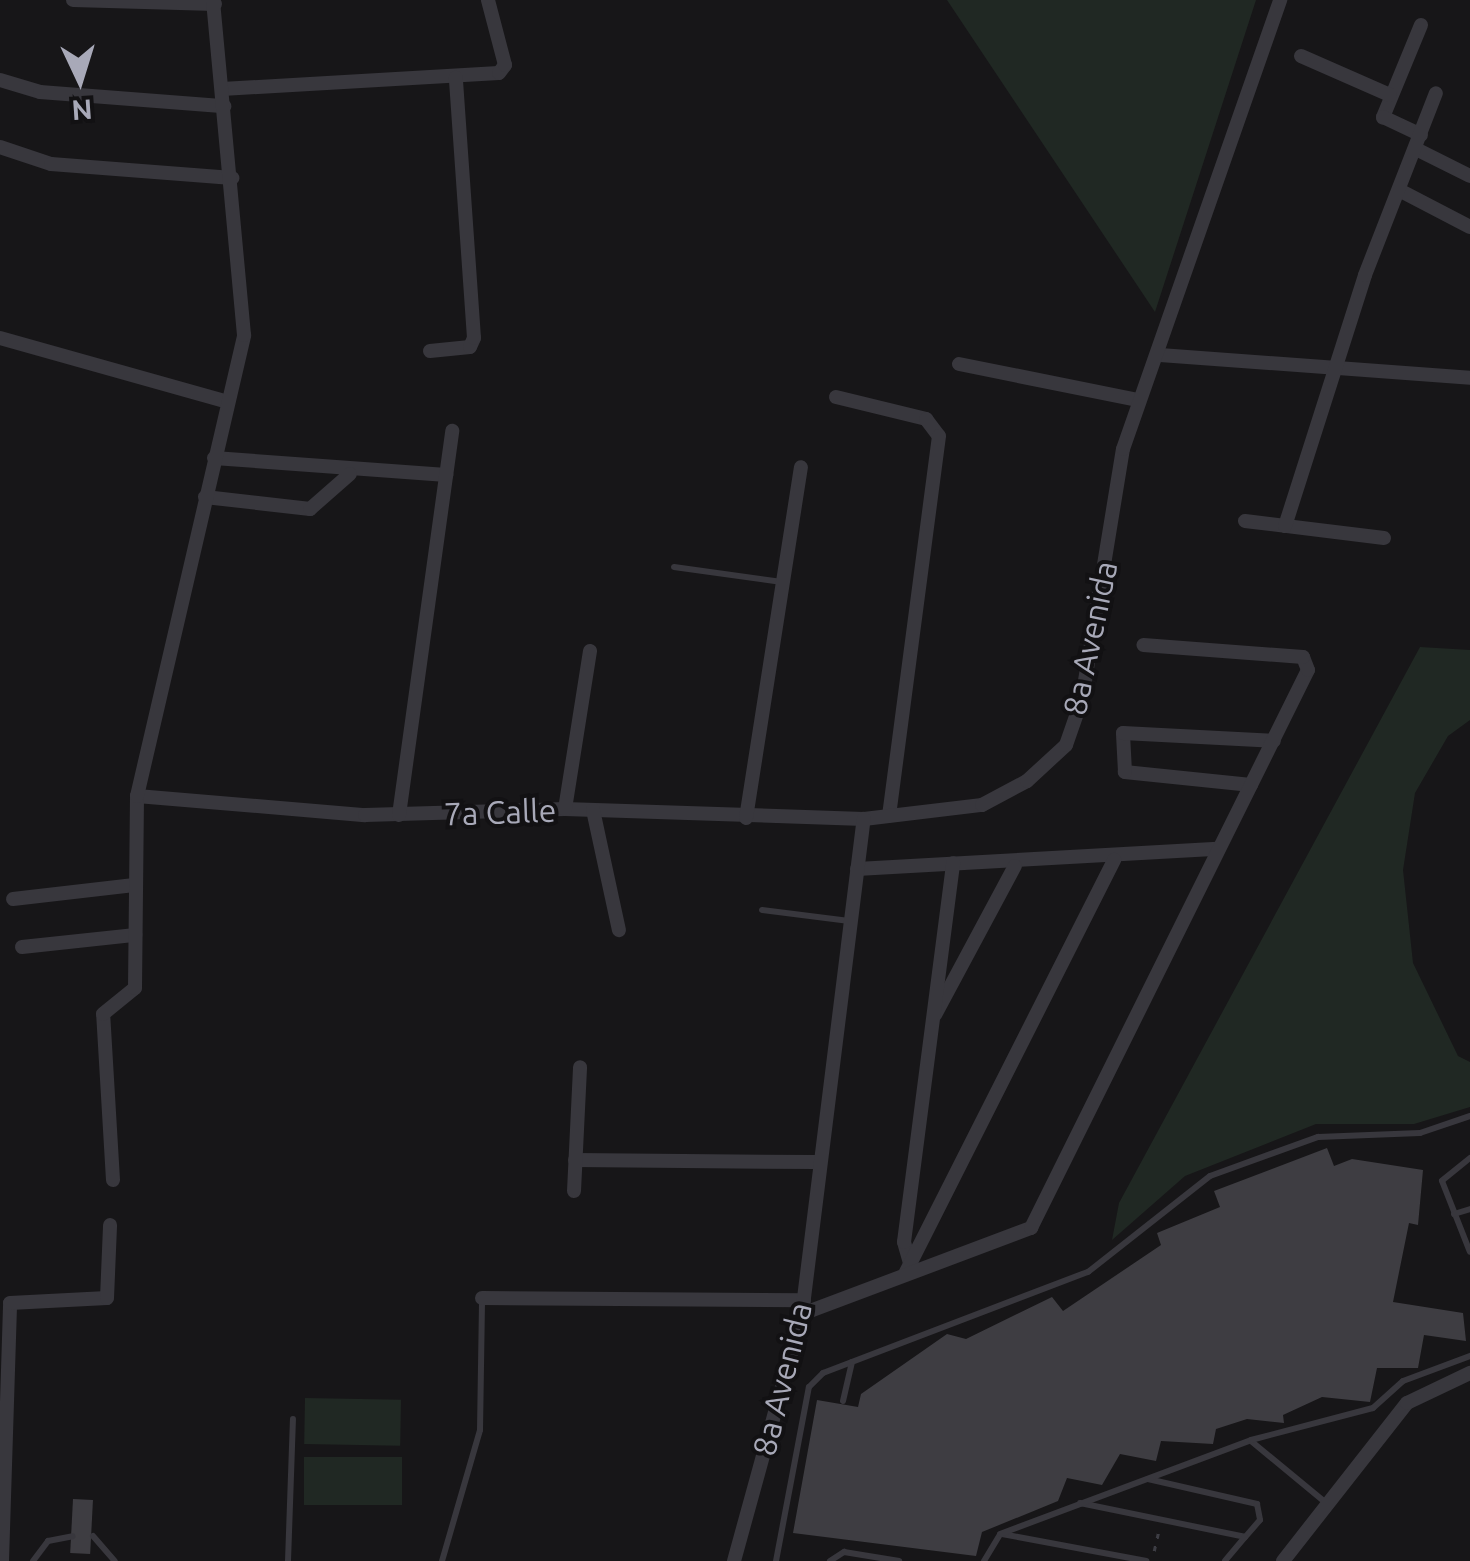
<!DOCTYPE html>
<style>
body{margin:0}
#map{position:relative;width:1470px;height:1561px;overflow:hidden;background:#171618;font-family:Ubuntu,sans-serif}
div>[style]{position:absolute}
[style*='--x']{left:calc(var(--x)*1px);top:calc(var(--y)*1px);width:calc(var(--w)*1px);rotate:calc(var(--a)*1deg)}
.green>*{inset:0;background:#202823;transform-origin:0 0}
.building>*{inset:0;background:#3e3d42;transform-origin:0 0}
.path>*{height:2.5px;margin-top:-1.25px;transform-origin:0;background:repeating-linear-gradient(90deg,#3d3d44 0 5px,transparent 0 13px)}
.service>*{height:6px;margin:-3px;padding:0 3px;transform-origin:3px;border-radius:3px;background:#38373d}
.minor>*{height:14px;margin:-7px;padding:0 7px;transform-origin:7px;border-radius:7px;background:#38373d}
span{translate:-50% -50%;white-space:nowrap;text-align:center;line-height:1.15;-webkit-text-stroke:8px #121113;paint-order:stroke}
.street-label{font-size:32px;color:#a8a9b8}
.north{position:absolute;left:30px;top:30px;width:100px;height:100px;-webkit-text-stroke:8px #121113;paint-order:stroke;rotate:176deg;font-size:28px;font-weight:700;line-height:40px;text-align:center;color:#a8a9b8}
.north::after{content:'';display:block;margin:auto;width:35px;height:45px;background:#a8a9b8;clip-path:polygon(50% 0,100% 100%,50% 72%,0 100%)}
</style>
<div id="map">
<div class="green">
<div style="clip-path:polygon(947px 0,1256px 0,1155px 312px)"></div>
<div style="clip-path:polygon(1420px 647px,1470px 650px,1470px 720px,1448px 736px,1415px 793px,1403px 870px,1413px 963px,1458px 1056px,1470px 1062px,1470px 1107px,1414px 1124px,1316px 1124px,1185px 1176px,1112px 1240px,1119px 1203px)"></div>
<div style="left:305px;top:1398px;width:96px;height:46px;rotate:1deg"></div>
<div style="left:304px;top:1457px;width:98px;height:48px"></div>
</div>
<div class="building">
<div style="clip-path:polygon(1327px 1148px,1334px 1166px,1352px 1159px,1423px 1170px,1418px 1225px,1409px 1223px,1393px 1302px,1463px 1313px,1466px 1341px,1424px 1335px,1418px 1368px,1377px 1368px,1370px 1402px,1322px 1397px,1283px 1415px,1284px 1423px,1247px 1419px,1216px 1429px,1213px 1444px,1161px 1441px,1156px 1461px,1120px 1454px,1102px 1485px,1067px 1478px,1058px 1501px,982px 1532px,976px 1556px,793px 1533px,817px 1400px,858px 1407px,861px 1394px,947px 1334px,966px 1339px,1052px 1297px,1063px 1311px,1161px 1245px,1157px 1233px,1220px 1207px,1214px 1191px)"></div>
<div style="left:73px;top:1499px;width:20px;height:54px;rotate:3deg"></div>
</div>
<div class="path">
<div style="--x:1154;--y:1551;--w:22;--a:-77"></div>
</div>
<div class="service">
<div style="--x:674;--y:567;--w:109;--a:7.9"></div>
<div style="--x:762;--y:910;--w:88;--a:7.2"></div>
<div style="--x:1470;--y:1158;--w:36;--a:141"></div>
<div style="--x:1442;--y:1181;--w:76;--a:68.5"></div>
<div style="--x:1454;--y:1214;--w:17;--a:-17"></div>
<div style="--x:843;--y:1401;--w:40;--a:-77"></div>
<div style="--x:1251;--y:1441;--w:96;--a:39.5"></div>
<div style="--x:1148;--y:1479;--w:112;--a:12.9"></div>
<div style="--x:1257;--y:1504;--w:16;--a:79"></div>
<div style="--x:1260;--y:1520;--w:23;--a:131"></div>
<div style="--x:1080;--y:1503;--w:168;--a:11.6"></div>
<div style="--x:1245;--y:1537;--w:31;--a:130"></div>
<div style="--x:1002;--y:1534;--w:147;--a:10.6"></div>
<div style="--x:93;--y:1536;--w:33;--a:49"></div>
<div style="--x:33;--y:1561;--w:25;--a:-53"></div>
<div style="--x:48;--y:1541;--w:25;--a:-11"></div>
<div style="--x:288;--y:1561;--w:142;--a:-88"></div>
<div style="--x:442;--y:1561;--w:136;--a:-73.8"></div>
<div style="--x:480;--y:1430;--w:132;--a:-89.1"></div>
<div style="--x:776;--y:1561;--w:177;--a:-79.3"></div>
<div style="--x:809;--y:1387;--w:20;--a:-45"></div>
<div style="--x:823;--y:1373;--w:284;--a:-20.9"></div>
<div style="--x:1088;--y:1272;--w:155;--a:-38.2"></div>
<div style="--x:1210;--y:1176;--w:115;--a:-19.9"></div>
<div style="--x:1318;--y:1137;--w:102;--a:-2.2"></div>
<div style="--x:1420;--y:1133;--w:53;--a:-18.8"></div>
<div style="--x:830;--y:1561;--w:17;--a:-33"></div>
<div style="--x:844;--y:1552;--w:56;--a:9.3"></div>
<div style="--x:984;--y:1561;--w:31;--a:-59"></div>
<div style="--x:1000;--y:1534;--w:268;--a:-20.5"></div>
<div style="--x:1251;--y:1440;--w:126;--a:-14.7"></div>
<div style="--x:1373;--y:1408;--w:40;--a:-42"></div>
<div style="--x:1403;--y:1381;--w:72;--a:-20.5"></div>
</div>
<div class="minor">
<div style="--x:73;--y:0;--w:142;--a:1.6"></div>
<div style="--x:1421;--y:25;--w:100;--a:112.4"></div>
<div style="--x:1383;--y:117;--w:42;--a:25.3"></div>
<div style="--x:1301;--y:56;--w:97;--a:23.7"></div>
<div style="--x:0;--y:80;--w:42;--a:16.7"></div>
<div style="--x:40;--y:92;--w:185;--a:4.4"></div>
<div style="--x:222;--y:89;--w:277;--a:-3.3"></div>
<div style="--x:499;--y:73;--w:10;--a:-53"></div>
<div style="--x:505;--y:65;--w:67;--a:-104.7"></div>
<div style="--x:0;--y:147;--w:54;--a:18.4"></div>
<div style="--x:51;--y:164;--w:182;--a:4.4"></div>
<div style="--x:1416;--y:149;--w:60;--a:26.6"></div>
<div style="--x:1399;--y:190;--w:80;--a:27.5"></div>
<div style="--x:0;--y:338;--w:236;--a:15.7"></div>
<div style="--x:430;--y:351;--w:40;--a:-5.7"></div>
<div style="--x:470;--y:347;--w:10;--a:-66"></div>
<div style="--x:474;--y:338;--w:261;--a:-94"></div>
<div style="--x:1160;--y:355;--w:311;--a:4.2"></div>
<div style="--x:959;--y:364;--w:183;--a:11.4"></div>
<div style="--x:836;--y:397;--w:93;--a:13.7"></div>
<div style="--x:926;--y:419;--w:21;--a:53"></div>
<div style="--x:939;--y:436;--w:383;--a:97.5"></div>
<div style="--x:214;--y:458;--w:233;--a:4.2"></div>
<div style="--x:205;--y:497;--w:106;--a:6.5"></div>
<div style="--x:310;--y:509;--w:53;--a:-41.2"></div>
<div style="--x:1245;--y:521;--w:140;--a:7"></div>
<div style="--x:1285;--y:526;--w:263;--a:-72.3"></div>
<div style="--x:1365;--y:275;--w:195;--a:-68.7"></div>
<div style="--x:1251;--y:785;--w:127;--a:-174.1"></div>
<div style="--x:1125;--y:772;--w:39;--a:-93"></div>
<div style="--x:1123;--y:733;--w:151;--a:3"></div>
<div style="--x:137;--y:796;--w:229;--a:4.8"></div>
<div style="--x:365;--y:815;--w:200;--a:-1.7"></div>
<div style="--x:565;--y:809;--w:299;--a:1.9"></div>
<div style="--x:864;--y:819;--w:119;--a:-6.8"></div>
<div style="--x:982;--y:805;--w:51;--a:-28.1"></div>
<div style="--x:1027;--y:781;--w:53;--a:-42.7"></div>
<div style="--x:1066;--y:745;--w:49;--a:-70.8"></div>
<div style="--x:1082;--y:699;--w:253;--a:-80.7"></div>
<div style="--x:1123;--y:449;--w:476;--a:-70.7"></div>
<div style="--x:565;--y:809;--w:160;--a:-81"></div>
<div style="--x:593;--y:810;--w:123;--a:77.8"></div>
<div style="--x:399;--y:815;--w:388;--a:-82.1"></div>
<div style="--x:746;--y:818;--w:355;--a:-81.1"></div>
<div style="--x:857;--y:869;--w:361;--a:-3.2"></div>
<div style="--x:13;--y:899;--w:122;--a:-6.6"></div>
<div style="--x:22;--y:947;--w:114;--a:-6.1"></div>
<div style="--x:935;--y:1015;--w:169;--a:-61.8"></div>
<div style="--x:575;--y:1160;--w:242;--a:0.5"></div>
<div style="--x:113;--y:1180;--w:166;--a:-93.4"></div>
<div style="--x:103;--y:1014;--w:41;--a:-39.1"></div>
<div style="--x:135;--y:988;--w:192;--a:-89.4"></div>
<div style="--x:137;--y:796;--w:473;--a:-76.9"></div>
<div style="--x:244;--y:335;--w:336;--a:-95.3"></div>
<div style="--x:574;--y:1191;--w:124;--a:-87.2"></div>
<div style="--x:910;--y:1263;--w:22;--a:-106"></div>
<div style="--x:904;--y:1242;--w:382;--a:-82.6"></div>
<div style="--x:905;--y:1274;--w:464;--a:-63.2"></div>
<div style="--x:482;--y:1298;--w:322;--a:0.4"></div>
<div style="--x:802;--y:1314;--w:245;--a:-20.6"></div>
<div style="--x:1031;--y:1228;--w:623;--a:-63.6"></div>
<div style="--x:1308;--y:670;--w:14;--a:-111"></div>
<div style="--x:1303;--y:657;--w:160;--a:-175.7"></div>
<div style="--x:2;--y:1561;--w:258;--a:-88.2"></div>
<div style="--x:10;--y:1303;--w:97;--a:-3"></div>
<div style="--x:107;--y:1298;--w:73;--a:-87.6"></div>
<div style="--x:734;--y:1561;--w:256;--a:-74.6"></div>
<div style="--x:802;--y:1314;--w:499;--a:-82.9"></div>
<div style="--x:1283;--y:1561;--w:201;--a:-51.9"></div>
<div style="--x:1407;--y:1403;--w:70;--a:-25.5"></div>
</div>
<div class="street-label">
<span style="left:1090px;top:638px;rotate:-78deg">8a Avenida</span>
<span style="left:500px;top:812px;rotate:-2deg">7a Calle</span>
<span style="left:782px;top:1379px;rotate:-76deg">8a Avenida</span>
</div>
<div class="north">N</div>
</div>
